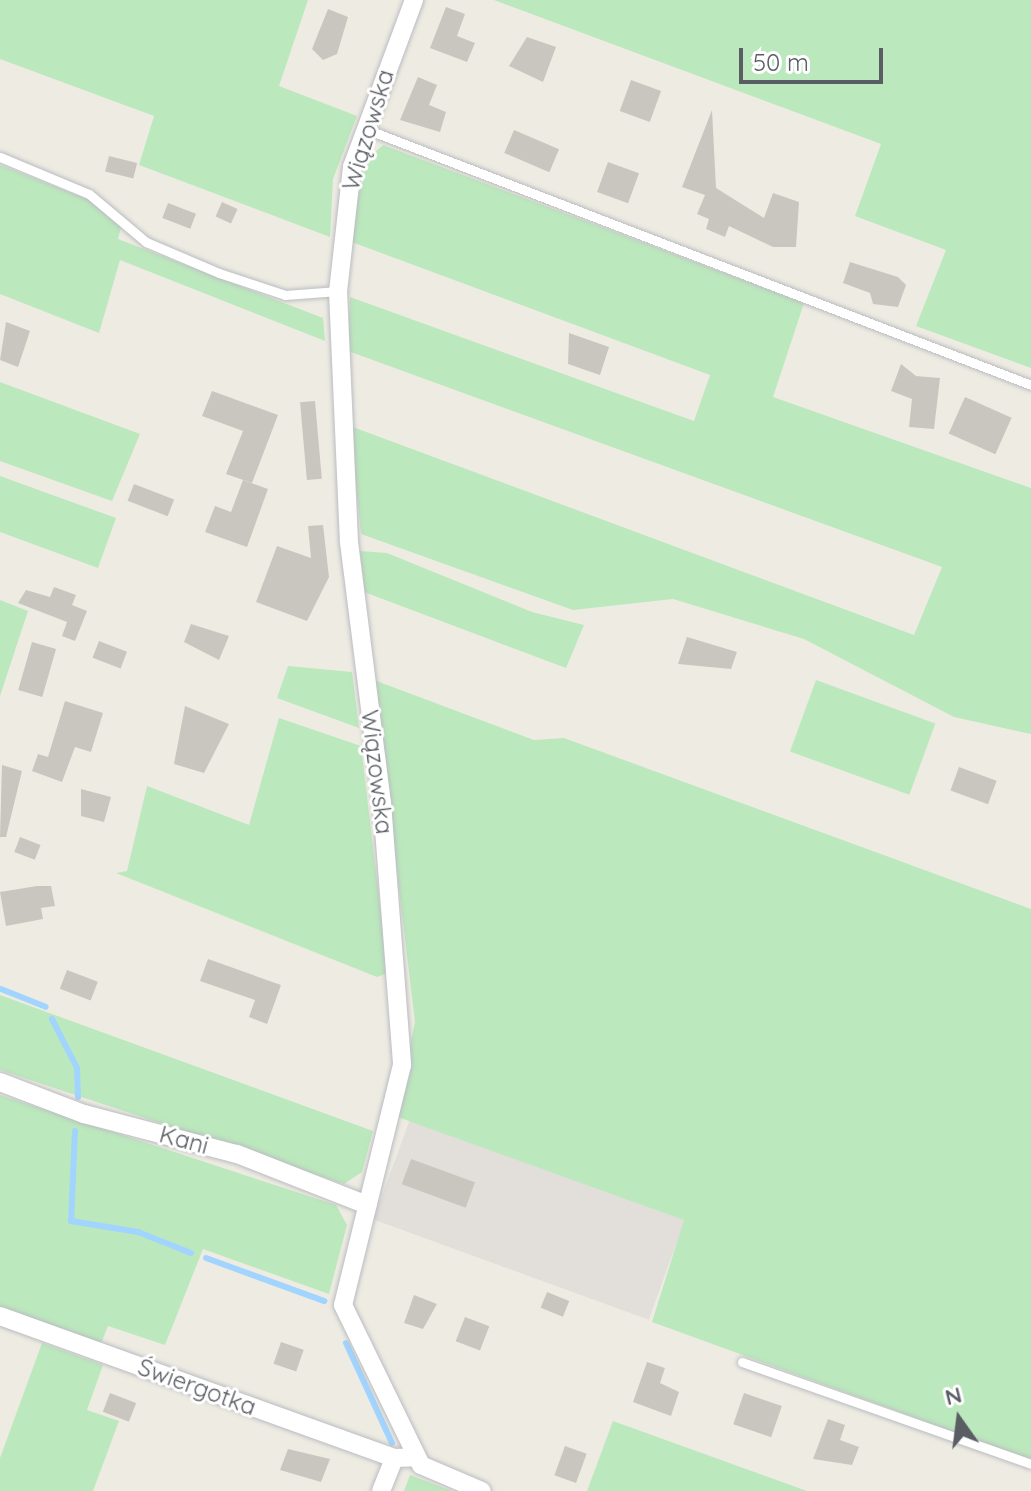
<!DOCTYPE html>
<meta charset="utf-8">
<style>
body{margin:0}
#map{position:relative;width:1031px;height:1491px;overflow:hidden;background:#eeece2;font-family:Quicksand,sans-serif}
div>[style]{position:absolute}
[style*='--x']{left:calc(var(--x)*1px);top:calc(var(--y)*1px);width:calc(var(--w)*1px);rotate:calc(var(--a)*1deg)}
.industrial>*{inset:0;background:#e2dfda;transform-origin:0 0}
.green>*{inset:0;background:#bce8bd;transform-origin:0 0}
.stream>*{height:6px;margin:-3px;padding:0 3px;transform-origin:3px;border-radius:3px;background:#a1d4ff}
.building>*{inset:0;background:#c9c6bf;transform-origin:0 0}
.roads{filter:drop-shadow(0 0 2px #babcc2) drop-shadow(0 0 2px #babcc2)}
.service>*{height:9px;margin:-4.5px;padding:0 4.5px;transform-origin:4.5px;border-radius:4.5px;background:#fff}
.minor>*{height:18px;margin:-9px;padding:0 9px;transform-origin:9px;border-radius:9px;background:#fff}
span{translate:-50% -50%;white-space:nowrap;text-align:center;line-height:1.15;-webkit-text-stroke:6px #fff;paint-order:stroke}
.street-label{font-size:24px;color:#5a5e64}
.north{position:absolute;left:919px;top:1379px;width:80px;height:80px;-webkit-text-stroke:6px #fff;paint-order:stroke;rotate:346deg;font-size:22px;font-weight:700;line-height:32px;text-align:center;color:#5a5e64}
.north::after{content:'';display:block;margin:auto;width:28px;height:36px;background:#5a5e64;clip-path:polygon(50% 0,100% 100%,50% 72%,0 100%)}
.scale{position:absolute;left:739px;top:48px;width:144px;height:36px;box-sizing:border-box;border:4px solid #5a5e64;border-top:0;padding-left:10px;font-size:24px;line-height:28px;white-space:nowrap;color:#5a5e64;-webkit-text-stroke:6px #fff;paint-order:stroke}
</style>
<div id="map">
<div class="industrial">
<div style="left:410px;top:1119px;width:293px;height:107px;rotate:20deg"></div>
</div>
<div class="green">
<div style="clip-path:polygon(0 0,308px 0,279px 86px,357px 116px,333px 179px,330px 237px,139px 165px,154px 116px,0 59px)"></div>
<div style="clip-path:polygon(494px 0,1031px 0,1031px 368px,916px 326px,946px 250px,855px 216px,881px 144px)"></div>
<div style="clip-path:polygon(383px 145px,804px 303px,773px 397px,1031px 488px,1031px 734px,954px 717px,804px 639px,673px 599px,573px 610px,361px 534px,350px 426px,914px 635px,942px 567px,348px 351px,350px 297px,694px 421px,710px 375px,349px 241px,366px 160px)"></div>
<div style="clip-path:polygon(0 165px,92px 201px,122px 224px,118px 239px,323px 318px,325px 341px,120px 260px,99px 333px,0 294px)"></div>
<div style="clip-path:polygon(0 382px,140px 434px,112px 501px,0 461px)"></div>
<div style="clip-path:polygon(0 476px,116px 518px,98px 568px,0 532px)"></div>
<div style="clip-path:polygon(360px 551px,387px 553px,532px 612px,584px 625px,566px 668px,364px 592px)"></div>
<div style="clip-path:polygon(0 600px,28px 611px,0 696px)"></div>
<div style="clip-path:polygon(288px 666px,352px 672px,359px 728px,277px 698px)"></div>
<div style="clip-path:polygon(374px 680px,534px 740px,564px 738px,1031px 909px,1031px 1460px,652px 1322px,684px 1220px,395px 1116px,415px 1022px)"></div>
<div style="left:816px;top:680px;width:127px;height:76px;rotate:20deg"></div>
<div style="clip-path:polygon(279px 718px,361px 746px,388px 973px,377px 977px,116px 873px,127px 871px,147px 786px,249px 825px)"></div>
<div style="clip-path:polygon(0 995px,373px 1131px,362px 1172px,344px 1184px,0 1070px)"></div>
<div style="clip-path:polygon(0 1095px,336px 1205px,347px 1225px,329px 1294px,203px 1249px,165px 1345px,108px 1326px,100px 1346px,0 1309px)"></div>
<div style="clip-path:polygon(42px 1343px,103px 1365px,87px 1410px,119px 1421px,93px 1491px,0 1491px,0 1458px)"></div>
<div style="clip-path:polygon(613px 1421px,807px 1491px,587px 1491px)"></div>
<div style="clip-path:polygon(410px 1475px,452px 1491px,404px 1491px)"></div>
</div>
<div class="stream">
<div style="--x:1;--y:989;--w:48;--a:21.8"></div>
<div style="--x:52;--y:1019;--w:55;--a:63"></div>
<div style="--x:77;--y:1068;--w:29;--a:88"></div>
<div style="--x:75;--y:1131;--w:90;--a:92.5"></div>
<div style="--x:71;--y:1221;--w:68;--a:9.3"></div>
<div style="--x:138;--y:1232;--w:57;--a:21.6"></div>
<div style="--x:206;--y:1258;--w:126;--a:20"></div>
<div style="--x:346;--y:1343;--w:110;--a:65.3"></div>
</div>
<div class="building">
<div style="clip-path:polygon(446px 7px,465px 14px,457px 36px,475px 43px,467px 62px,430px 48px)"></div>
<div style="clip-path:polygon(328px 9px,348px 17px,337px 54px,323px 60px,312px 49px)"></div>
<div style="clip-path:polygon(527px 37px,556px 47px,543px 82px,509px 66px)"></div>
<div style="clip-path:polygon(418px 77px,437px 85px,429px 105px,446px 112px,440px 132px,400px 120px)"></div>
<div style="left:631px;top:80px;width:32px;height:33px;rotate:20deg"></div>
<div style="clip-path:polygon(712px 110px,716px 188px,764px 218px,773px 193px,799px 202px,796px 247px,773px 247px,729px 226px,725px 237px,706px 229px,709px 219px,697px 214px,705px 195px,682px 187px)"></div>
<div style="left:514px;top:130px;width:49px;height:25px;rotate:23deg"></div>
<div style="left:109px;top:156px;width:29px;height:16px;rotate:14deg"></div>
<div style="left:608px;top:162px;width:33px;height:32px;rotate:20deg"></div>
<div style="left:222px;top:202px;width:17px;height:16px;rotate:24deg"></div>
<div style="left:168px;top:203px;width:30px;height:16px;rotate:21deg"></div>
<div style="clip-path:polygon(850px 262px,898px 277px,906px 285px,898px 307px,873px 304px,870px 293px,843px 283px)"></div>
<div style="clip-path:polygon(6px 322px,30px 331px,18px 367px,0 360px)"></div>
<div style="clip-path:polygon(569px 333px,609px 347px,600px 375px,568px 364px)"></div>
<div style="clip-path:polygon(901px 364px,916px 376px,940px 378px,934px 429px,909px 427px,912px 399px,891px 391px)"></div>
<div style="clip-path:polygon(212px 391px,278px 415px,252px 483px,226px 474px,243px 431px,202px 416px)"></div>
<div style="left:965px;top:397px;width:51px;height:40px;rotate:24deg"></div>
<div style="left:315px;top:401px;width:78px;height:15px;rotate:85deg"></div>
<div style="clip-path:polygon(243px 480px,268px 489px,247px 547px,205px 532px,215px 506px,231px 512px)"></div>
<div style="left:134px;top:484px;width:43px;height:18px;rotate:21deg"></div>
<div style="clip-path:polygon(323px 525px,329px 577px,307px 621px,256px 602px,277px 546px,311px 558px,308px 526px)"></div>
<div style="clip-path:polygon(54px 587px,76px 595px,72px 605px,87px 611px,75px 641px,62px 636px,67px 622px,18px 603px,26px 590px,50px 597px)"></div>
<div style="clip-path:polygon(191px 624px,229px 636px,219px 660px,184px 642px)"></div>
<div style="clip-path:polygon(687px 637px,737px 652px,731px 669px,678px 664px)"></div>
<div style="left:99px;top:641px;width:30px;height:18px;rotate:21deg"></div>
<div style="left:32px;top:642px;width:25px;height:50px;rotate:16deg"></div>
<div style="clip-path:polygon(65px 701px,103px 713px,91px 752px,75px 747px,62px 782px,32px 771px,38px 754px,48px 757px)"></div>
<div style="clip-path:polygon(185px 706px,229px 724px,204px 773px,174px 764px)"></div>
<div style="clip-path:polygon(2px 765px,22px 771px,6px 837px,0 837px)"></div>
<div style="left:959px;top:767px;width:40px;height:25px;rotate:20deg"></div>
<div style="clip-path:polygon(81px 789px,111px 797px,104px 822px,81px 816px)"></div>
<div style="left:20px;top:837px;width:22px;height:16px;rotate:21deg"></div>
<div style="clip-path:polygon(37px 886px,51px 886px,55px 906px,41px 908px,43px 919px,6px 926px,0 892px)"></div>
<div style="clip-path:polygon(208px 959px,281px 985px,267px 1024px,249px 1017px,255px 1000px,200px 981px)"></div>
<div style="left:67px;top:970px;width:33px;height:20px;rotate:21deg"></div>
<div style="left:411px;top:1159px;width:68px;height:27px;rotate:20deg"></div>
<div style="left:547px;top:1292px;width:24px;height:17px;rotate:22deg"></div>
<div style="clip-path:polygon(414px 1295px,437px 1304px,423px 1329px,404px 1323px)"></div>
<div style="left:465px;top:1317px;width:26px;height:26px;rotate:21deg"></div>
<div style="left:281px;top:1342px;width:24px;height:23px;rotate:19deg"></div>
<div style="clip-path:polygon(647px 1362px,665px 1368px,660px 1383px,679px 1392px,671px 1416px,633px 1402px)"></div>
<div style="left:110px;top:1393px;width:28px;height:20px;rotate:21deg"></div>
<div style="left:744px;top:1393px;width:40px;height:33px;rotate:19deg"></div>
<div style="clip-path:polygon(828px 1419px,845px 1425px,840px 1440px,859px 1447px,852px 1465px,813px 1459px)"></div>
<div style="left:565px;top:1446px;width:23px;height:31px;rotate:20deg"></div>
<div style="clip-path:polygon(288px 1449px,330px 1459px,321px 1482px,280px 1470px)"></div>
</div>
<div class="roads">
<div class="service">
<div style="--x:366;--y:129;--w:713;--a:21.05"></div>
<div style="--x:0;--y:157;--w:96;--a:22.6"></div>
<div style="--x:89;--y:194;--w:75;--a:40.1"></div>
<div style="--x:146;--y:242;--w:79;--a:23"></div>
<div style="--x:219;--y:273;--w:70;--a:18.4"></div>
<div style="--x:285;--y:295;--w:53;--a:-4.3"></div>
<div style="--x:742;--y:1362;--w:306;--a:19.4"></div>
</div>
<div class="minor">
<div style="--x:414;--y:0;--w:178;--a:110.4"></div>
<div style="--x:352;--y:167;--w:125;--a:96.4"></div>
<div style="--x:338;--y:291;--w:251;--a:87.5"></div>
<div style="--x:349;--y:542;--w:263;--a:82.8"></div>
<div style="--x:382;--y:803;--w:263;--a:85.6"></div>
<div style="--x:402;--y:1065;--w:247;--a:103.8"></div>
<div style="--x:343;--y:1305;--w:178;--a:64"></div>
<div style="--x:421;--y:1465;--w:66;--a:23.1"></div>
<div style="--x:0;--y:1082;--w:90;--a:20.9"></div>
<div style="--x:84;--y:1114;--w:158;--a:14.7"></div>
<div style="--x:237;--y:1154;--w:140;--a:21.4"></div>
<div style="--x:0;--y:1316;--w:419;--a:19.8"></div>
<div style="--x:394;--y:1458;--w:23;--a:-2"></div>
<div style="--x:381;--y:1491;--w:35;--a:-68"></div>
</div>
</div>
<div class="street-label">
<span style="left:368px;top:130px;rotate:-73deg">Wiązowska</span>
<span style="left:377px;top:772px;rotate:83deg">Wiązowska</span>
<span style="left:184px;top:1140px;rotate:15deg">Kani</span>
<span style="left:197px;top:1387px;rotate:20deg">Świergotka</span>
</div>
<div class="north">N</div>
<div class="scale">50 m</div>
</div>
